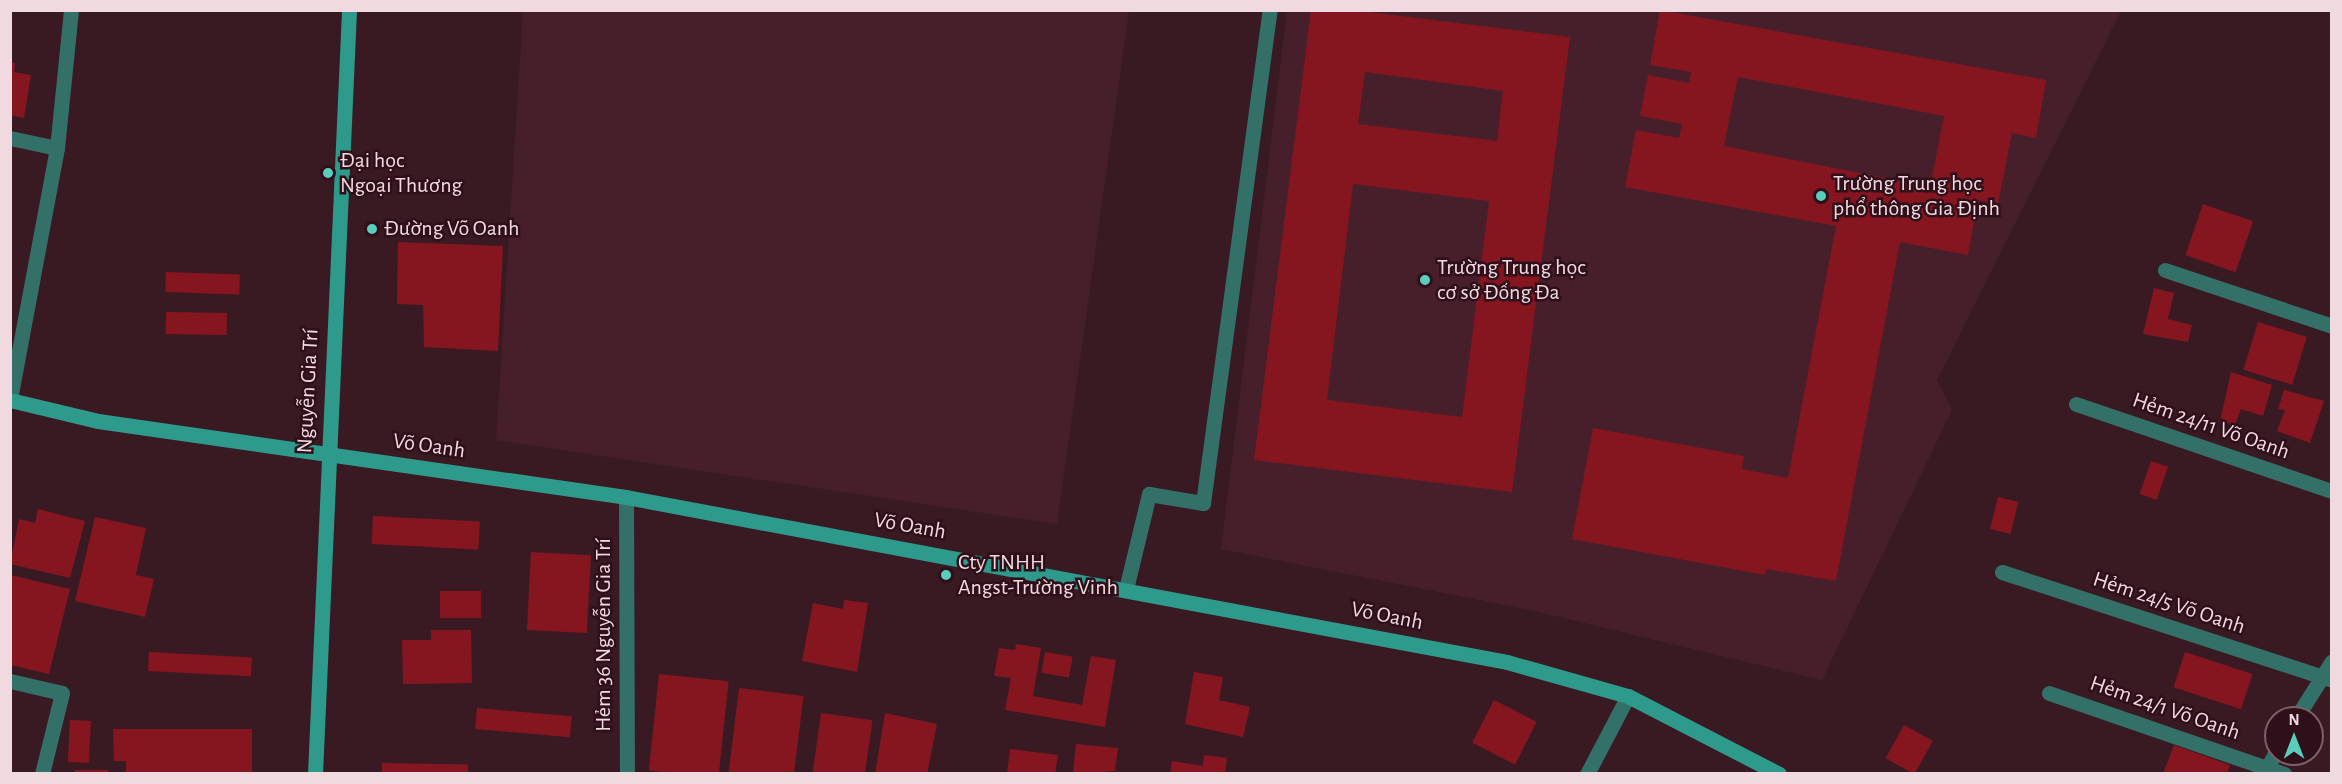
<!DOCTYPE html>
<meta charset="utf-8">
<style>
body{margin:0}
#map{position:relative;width:2342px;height:784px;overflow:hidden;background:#391a23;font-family:"Alegreya Sans",sans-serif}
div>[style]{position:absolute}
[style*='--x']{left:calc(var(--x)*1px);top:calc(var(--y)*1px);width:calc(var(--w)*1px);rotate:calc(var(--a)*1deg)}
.built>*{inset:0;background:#461f2b}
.building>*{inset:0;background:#851620;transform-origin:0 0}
.lane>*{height:15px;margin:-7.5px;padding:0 7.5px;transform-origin:7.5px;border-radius:7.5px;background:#337067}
.street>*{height:15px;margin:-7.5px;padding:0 7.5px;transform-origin:7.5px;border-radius:7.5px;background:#337067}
.secondary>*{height:15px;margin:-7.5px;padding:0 7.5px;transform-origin:7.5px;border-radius:7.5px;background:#2e9a8c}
.dots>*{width:16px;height:16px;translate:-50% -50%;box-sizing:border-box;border:3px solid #2f101a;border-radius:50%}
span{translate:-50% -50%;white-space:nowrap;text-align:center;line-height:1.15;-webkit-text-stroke:5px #2f101a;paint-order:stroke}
.poi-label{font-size:22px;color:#f0dadf}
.left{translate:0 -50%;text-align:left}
.street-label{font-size:22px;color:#f0dadf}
.frame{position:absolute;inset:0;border:12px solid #f0dadf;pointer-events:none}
.north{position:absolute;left:2264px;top:706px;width:60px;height:60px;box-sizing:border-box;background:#2f101a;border:2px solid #7c6169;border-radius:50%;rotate:0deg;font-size:16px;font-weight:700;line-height:24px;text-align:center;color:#f0dadf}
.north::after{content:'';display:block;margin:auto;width:21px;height:27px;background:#5acebd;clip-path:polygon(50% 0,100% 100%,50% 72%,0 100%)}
</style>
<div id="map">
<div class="built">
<div style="clip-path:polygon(523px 11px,1129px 11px,1057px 524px,496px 440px)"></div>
<div style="clip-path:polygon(1287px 11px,2121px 11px,1937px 380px,1952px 410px,1822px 680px,1535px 611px,1221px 549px)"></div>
</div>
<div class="building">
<div style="clip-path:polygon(evenodd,1311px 10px,1353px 10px,1570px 37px,1512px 492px,1254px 460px,1311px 10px,1365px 72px,1503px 91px,1497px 141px,1358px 124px,1365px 72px,1311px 10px,1353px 184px,1489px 201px,1462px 417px,1327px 400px,1353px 184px)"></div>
<div style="clip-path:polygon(evenodd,1660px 10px,2046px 80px,2036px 138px,2012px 133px,1998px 204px,1978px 200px,1968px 255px,1900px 242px,1836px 581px,1766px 569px,1765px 575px,1572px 539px,1593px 428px,1744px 456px,1742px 469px,1788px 478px,1836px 226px,1625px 187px,1636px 130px,1679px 138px,1682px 124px,1640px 116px,1648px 75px,1689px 83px,1691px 72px,1650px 65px,1660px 10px,1738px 77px,1944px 116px,1930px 187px,1724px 146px,1738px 77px)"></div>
<div style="clip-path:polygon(10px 63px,15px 63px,14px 72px,31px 75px,24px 118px,10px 115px)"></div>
<div style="left:2203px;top:204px;width:53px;height:54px;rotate:19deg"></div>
<div style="clip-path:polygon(398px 242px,503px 246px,498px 351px,424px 347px,423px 305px,397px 304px)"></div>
<div style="left:166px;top:272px;width:74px;height:20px;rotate:2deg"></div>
<div style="clip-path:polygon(2154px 288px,2174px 293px,2168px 319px,2192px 325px,2188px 342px,2143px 334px)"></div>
<div style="left:166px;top:312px;width:61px;height:22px;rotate:1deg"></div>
<div style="left:2258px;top:322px;width:51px;height:50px;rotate:17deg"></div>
<div style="clip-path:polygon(2231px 372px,2272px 385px,2263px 416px,2241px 409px,2235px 425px,2220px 421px)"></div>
<div style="clip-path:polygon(2284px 390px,2324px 401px,2310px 443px,2277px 431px,2285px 410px,2278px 409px)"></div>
<div style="left:2151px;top:461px;width:18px;height:35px;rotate:19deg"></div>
<div style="left:1998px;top:497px;width:21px;height:33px;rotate:14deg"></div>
<div style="clip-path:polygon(38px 509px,85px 521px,70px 578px,10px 564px,19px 519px,35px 523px)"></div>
<div style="left:373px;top:516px;width:107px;height:28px;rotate:3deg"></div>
<div style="clip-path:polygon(95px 517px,146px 528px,136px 575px,154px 579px,145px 617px,75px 601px)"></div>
<div style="left:531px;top:552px;width:60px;height:78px;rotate:3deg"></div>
<div style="clip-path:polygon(10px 575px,70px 589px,49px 674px,10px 665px)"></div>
<div style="left:440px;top:591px;width:41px;height:27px"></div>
<div style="clip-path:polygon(844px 600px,868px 603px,857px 672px,802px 661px,813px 603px,843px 609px)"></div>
<div style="clip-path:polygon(431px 630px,471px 630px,472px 683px,403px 684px,402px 640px,431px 640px)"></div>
<div style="clip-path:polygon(1016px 644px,1041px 648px,1033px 696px,1082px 705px,1091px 656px,1116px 660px,1105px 727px,1005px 710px,1011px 678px,994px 676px,999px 648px,1015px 650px)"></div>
<div style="left:149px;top:652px;width:103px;height:19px;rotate:3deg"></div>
<div style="left:1045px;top:652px;width:28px;height:21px;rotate:10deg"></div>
<div style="left:2185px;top:652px;width:71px;height:37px;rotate:18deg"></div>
<div style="clip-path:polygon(1194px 672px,1223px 677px,1219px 700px,1250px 707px,1243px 737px,1185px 724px)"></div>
<div style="left:659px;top:674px;width:70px;height:97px;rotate:6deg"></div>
<div style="left:739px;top:688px;width:65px;height:87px;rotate:7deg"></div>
<div style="left:1494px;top:700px;width:48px;height:48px;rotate:27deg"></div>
<div style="left:477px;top:708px;width:95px;height:21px;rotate:5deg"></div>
<div style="left:821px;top:713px;width:52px;height:62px;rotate:8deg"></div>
<div style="clip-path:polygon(885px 713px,937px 724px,927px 774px,875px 774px)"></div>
<div style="left:70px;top:720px;width:21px;height:42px;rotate:3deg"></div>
<div style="left:1904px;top:725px;width:33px;height:38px;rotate:29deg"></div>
<div style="clip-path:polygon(113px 729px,252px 729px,252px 774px,126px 774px,126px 761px,114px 761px)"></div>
<div style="clip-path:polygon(1076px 744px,1118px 748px,1115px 771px,1073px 774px)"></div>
<div style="clip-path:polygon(2174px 745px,2230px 765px,2227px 774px,2163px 774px)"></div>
<div style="clip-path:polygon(1010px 749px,1058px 755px,1055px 774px,1007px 774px)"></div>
<div style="clip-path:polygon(1204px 755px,1227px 758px,1225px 774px,1170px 774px,1172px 761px,1203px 766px)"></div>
<div style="left:382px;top:763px;width:86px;height:11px;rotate:1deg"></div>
<div style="left:75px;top:770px;width:33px;height:4px"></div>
</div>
<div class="lane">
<div style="--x:1126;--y:589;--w:98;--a:-76.4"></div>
<div style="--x:1149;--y:494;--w:55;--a:9.5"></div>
<div style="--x:1203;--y:503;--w:498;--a:-82.3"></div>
</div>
<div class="street">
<div style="--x:10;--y:138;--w:48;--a:12"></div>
<div style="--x:2165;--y:270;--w:176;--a:18.5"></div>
<div style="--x:10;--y:399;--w:255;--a:-79.4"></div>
<div style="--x:57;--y:148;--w:139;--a:-84.2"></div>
<div style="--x:2076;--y:404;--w:270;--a:18.8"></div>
<div style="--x:626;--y:497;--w:277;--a:89.8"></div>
<div style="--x:2002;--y:572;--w:347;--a:18.1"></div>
<div style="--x:10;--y:681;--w:53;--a:13"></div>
<div style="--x:62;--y:693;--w:83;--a:103.9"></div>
<div style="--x:2049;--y:693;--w:249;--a:19"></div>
<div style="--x:2296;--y:718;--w:67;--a:-57.7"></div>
<div style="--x:1587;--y:774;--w:88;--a:-62.3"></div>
<div style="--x:2264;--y:774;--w:26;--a:-62"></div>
</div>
<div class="secondary">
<div style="--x:10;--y:400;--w:90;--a:13.4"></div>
<div style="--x:98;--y:421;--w:533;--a:8.19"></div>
<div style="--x:626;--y:497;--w:896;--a:10.61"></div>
<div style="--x:1507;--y:662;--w:126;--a:15.7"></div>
<div style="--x:1628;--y:696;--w:170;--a:27.3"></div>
<div style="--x:315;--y:774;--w:765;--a:-87.45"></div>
</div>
<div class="dots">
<div style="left:328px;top:173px;background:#5acebd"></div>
<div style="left:1821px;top:196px;background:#5acebd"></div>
<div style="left:372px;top:229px;background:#5acebd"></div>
<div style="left:1425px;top:280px;background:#5acebd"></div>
<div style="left:946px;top:575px;background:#5acebd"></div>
</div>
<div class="poi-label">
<span class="left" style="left:340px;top:173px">Đại học<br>Ngoại Thương</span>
<span class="left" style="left:1833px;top:196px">Trường Trung học<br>phổ thông Gia Định</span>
<span class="left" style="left:384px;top:229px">Đường Võ Oanh</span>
<span class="left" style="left:1437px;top:280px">Trường Trung học<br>cơ sở Đống Đa</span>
<span class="left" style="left:958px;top:575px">Cty TNHH<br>Angst-Trường Vinh</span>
</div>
<div class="street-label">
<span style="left:308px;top:391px;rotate:-87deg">Nguyễn Gia Trí</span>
<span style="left:2211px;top:426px;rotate:19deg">Hẻm 24/11 Võ Oanh</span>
<span style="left:429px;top:446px;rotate:8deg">Võ Oanh</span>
<span style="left:910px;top:526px;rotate:10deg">Võ Oanh</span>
<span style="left:2169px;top:603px;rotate:18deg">Hẻm 24/5 Võ Oanh</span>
<span style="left:1387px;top:616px;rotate:11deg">Võ Oanh</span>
<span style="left:604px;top:635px;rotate:-90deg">Hẻm 36 Nguyễn Gia Trí</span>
<span style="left:2165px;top:708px;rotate:19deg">Hẻm 24/1 Võ Oanh</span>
</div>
<div class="frame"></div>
<div class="north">N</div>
</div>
